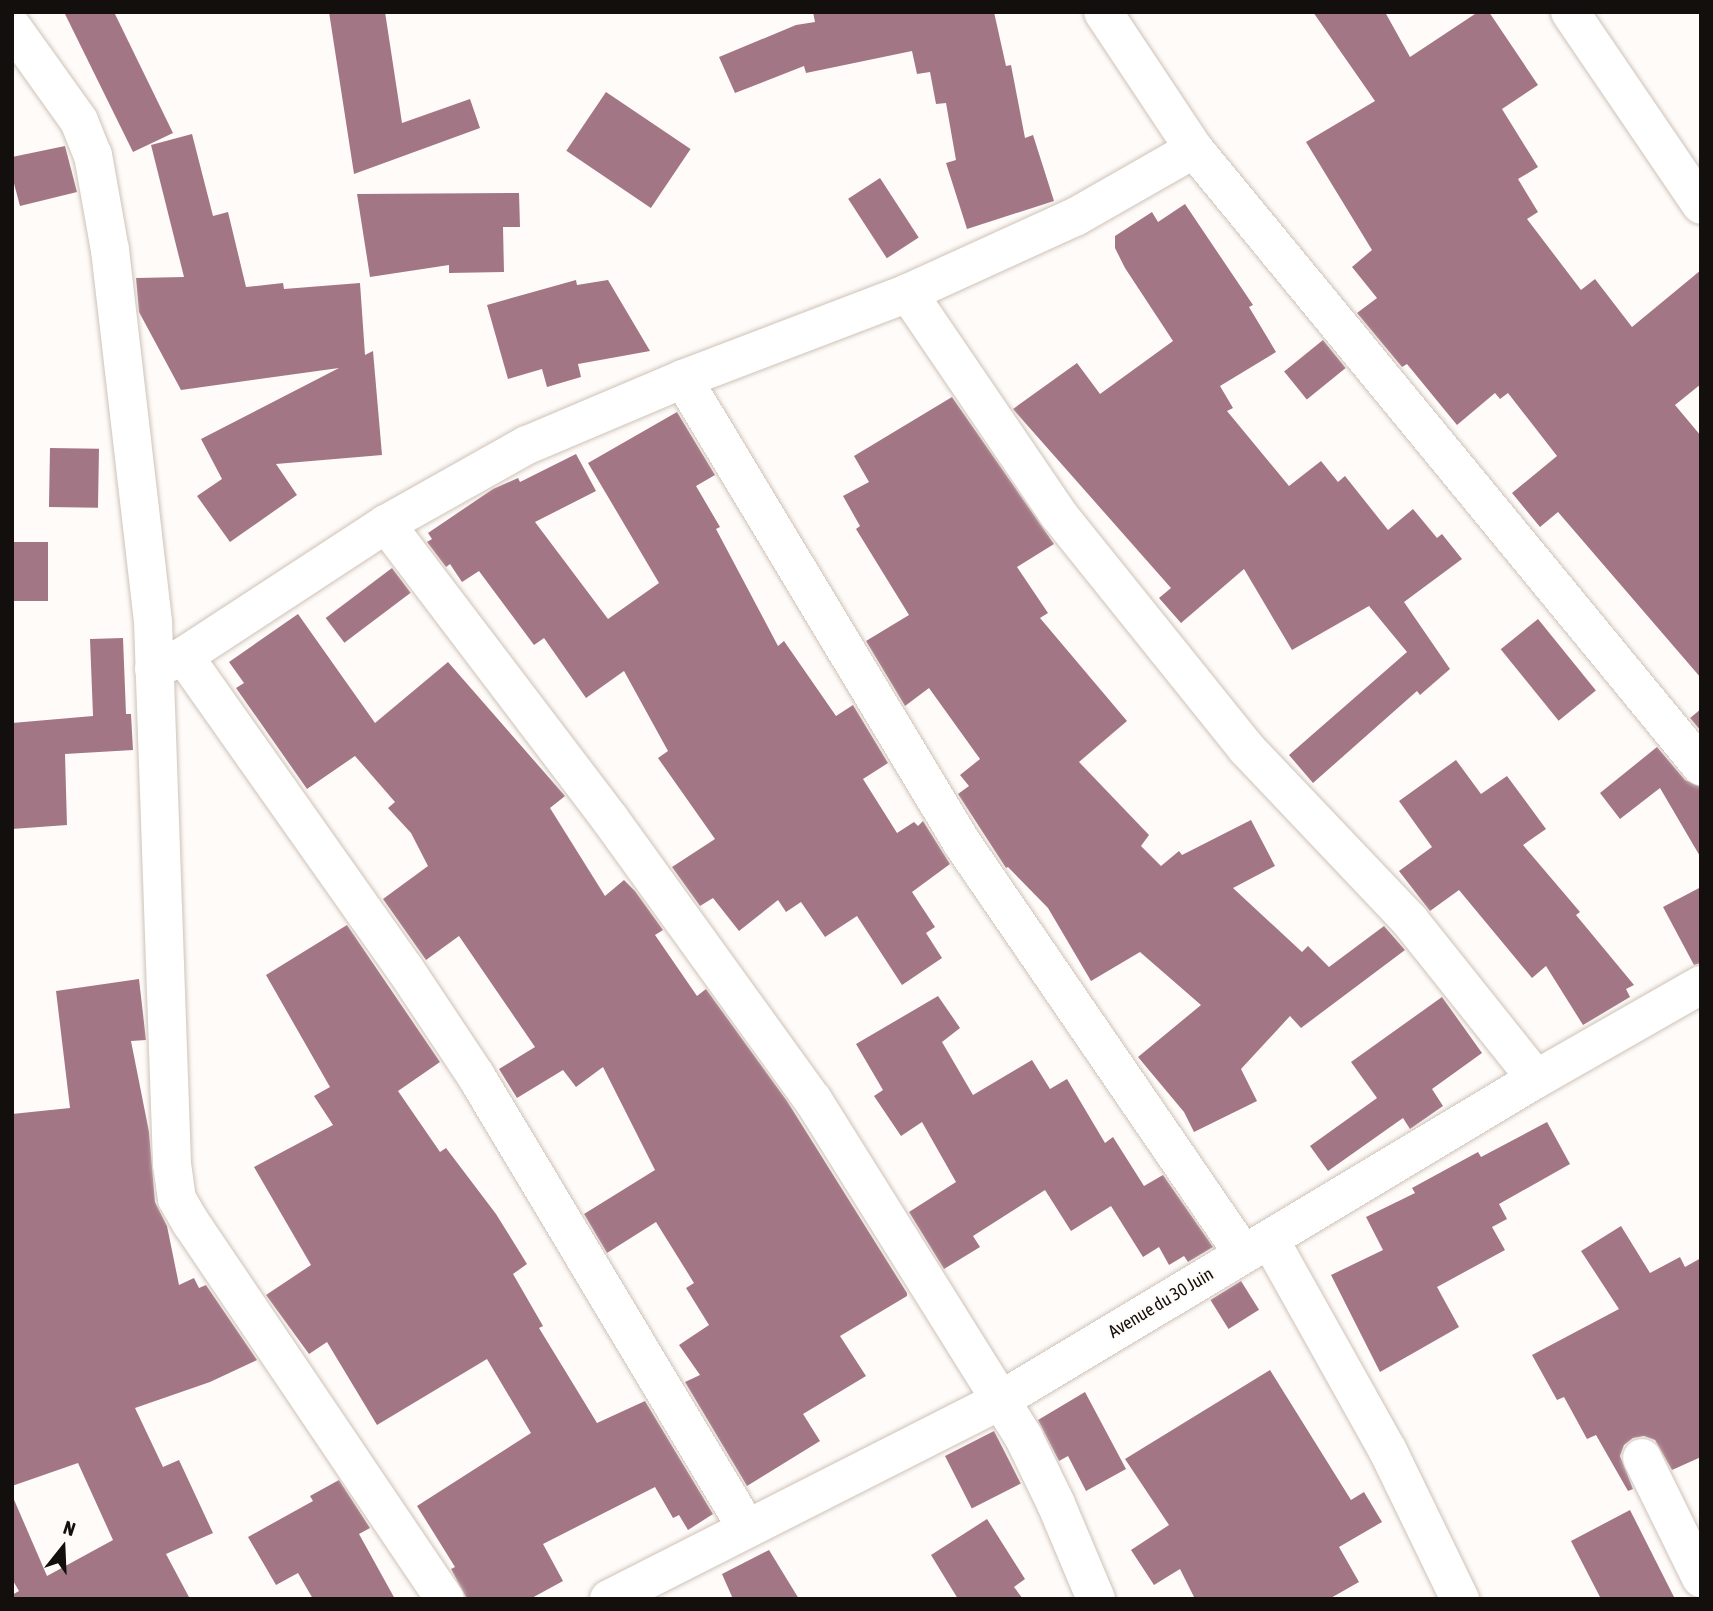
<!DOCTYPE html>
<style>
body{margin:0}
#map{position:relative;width:1713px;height:1611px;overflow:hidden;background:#fefbf9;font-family:"Asap Condensed",sans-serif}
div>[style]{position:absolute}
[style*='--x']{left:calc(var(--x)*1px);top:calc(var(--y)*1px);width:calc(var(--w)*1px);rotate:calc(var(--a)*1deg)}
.building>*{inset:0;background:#a37686;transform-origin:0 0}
.roads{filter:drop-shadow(0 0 2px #cec2b7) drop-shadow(0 0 2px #cec2b7)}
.minor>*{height:38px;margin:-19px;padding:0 19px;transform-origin:19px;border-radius:19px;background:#fff}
span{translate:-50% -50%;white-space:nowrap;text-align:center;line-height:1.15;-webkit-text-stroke:5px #fefbf9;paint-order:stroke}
.street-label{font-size:18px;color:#130f0c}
.frame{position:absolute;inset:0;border:14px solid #130f0c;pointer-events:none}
.north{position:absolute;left:28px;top:1513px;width:70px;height:70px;-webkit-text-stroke:5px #fefbf9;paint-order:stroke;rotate:18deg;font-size:19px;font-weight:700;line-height:28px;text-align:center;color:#130f0c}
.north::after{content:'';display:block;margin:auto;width:24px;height:32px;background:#130f0c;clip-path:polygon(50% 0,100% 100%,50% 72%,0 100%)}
</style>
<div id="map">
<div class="building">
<div style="clip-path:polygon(64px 12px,114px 12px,173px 133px,133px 152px)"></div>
<div style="clip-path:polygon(329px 12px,385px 12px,402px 123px,470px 99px,480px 128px,354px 174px)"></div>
<div style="clip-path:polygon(813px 12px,994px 12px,1006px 66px,1011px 65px,1025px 138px,1033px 135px,1054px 201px,967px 229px,946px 163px,956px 160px,946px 103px,936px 104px,930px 72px,917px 74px,912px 51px,806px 73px,804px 66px,735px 93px,719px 57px,796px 25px,815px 22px)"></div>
<div style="clip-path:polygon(1313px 12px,1385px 12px,1410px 57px,1478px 12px,1489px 12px,1538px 85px,1502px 109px,1538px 167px,1518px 179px,1538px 212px,1527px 219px,1581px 290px,1595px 279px,1632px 327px,1701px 270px,1701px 384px,1675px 405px,1701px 436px,1701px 678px,1558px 512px,1540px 527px,1512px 493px,1557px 456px,1508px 393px,1500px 399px,1495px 393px,1457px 425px,1407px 364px,1402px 367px,1357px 313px,1377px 298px,1352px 267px,1372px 250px,1306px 142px,1375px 101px)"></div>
<div style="left:606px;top:92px;width:102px;height:71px;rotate:34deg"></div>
<div style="clip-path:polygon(192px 134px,213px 216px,228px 212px,246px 287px,283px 283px,284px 289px,360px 283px,365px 355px,373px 351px,382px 455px,276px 464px,297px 495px,230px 542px,197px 496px,222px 479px,201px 439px,339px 368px,181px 390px,139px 312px,136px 278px,184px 277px,151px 145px)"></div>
<div style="clip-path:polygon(65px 146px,77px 192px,20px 206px,12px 176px,12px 157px)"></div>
<div style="left:880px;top:178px;width:71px;height:38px;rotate:57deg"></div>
<div style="clip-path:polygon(519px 193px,520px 227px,503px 227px,504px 272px,449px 273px,449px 265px,370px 277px,357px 194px)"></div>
<div style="clip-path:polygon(1185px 204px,1253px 305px,1249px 307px,1276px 352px,1220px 386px,1233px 408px,1227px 411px,1289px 486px,1321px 461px,1338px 482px,1345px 476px,1388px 530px,1413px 509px,1437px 538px,1442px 534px,1462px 559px,1404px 602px,1450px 669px,1420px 695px,1417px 691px,1313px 783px,1289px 755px,1407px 652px,1369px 606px,1292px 650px,1244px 569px,1181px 623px,1159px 598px,1171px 588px,1013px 409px,1077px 363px,1100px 394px,1173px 341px,1125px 268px,1115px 248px,1115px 236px,1152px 212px,1158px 222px)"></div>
<div style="clip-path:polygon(576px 280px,577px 285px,608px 280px,650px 351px,578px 364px,581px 377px,547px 387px,542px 369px,508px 379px,487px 305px)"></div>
<div style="left:1323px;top:340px;width:36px;height:50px;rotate:51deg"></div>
<div style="clip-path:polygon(952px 397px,1054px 544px,1017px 567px,1048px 613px,1040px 618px,1127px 721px,1079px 762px,1149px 835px,1141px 846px,1161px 866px,1179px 851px,1182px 855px,1251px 820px,1275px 866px,1233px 888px,1302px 952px,1308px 946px,1329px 967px,1384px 926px,1405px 950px,1301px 1028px,1290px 1016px,1241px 1069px,1257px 1101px,1194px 1132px,1184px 1112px,1138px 1057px,1201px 1005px,1140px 952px,1091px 981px,1048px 908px,1008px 867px,1006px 868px,958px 794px,969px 786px,960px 775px,980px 759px,929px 688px,905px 706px,866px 641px,909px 615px,856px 529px,860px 526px,843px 496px,869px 482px,854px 456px)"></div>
<div style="clip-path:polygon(677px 412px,715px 475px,696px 486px,720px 527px,716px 529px,778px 646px,784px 641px,836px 716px,853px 705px,888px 763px,863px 779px,897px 833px,914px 822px,918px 826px,923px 821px,950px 864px,912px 892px,935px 927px,926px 933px,942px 958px,902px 985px,857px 916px,825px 937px,801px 902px,786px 912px,778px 900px,739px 931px,713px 898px,700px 906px,672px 867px,715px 839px,658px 758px,668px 751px,624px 671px,586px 698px,544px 638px,534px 645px,479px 571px,462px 582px,450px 564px,446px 567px,427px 542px,432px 539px,428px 533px,493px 489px,518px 478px,520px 482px,576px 454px,596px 491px,535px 522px,608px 619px,659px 583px,588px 463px)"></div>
<div style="left:50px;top:448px;width:49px;height:59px;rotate:1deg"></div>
<div style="left:12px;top:542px;width:36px;height:59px"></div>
<div style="left:392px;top:568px;width:31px;height:83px;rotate:53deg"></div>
<div style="clip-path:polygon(298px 614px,375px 723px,448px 662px,565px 796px,550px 808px,605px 896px,624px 880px,635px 891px,663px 930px,655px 935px,697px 996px,706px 989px,787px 1101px,907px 1293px,907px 1296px,840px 1336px,866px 1376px,803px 1414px,820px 1441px,747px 1486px,685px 1382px,700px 1375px,679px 1345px,709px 1325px,686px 1288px,694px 1283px,656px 1222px,607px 1253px,584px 1214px,655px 1170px,603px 1067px,576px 1087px,563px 1070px,517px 1098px,499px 1069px,535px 1047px,459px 936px,426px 960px,383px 899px,428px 866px,411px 833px,388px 808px,395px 802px,355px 756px,307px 789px,236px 688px,244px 683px,229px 662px)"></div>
<div style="left:1538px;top:619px;width:92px;height:48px;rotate:51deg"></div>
<div style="clip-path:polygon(123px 638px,126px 714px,131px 714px,133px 750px,65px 754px,67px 825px,12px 829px,12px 723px,93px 716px,90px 639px)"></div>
<div style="clip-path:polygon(1701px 709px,1701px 731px,1690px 718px)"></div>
<div style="clip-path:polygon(1657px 747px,1685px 780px,1701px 787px,1701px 858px,1660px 788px,1620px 819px,1600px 793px)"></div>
<div style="clip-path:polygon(1456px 760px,1481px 794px,1507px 776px,1546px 829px,1523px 845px,1580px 912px,1576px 915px,1634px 985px,1626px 989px,1630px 997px,1583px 1025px,1546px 966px,1532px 978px,1459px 890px,1430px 911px,1399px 871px,1432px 847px,1399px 801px)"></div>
<div style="clip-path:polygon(1701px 887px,1701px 963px,1694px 965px,1663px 907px)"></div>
<div style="clip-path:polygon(347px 925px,440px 1062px,398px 1091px,440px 1152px,446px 1148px,496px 1214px,527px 1264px,513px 1274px,543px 1326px,539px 1328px,597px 1423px,645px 1401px,713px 1514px,688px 1530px,679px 1515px,673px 1518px,655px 1487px,543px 1544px,563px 1581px,530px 1599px,467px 1599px,451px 1569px,455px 1567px,417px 1506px,531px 1433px,487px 1359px,377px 1425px,327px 1342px,309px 1354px,266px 1295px,311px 1265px,254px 1167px,333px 1125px,314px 1096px,330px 1087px,266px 975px)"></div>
<div style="clip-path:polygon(139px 979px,146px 1040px,131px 1041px,149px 1132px,155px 1202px,167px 1226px,179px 1285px,194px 1278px,199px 1288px,206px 1285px,257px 1360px,210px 1382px,135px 1408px,163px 1467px,179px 1460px,213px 1533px,166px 1554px,190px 1599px,12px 1599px,12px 1595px,19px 1591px,12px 1579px,12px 1495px,47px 1576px,113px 1540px,78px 1463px,12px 1486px,12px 1114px,70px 1108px,56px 991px)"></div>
<div style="clip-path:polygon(938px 996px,960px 1028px,942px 1042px,973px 1095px,1032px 1060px,1050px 1089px,1067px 1079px,1105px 1143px,1113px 1137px,1144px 1186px,1163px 1175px,1213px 1247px,1188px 1262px,1184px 1256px,1169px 1265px,1159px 1247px,1143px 1257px,1111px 1206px,1071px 1231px,1045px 1190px,973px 1236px,980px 1247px,944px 1269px,909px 1212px,956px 1182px,922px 1122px,901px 1136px,874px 1096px,883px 1090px,856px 1044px)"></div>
<div style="clip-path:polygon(1442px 997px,1482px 1053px,1432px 1089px,1443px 1106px,1410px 1129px,1403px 1118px,1328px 1171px,1310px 1146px,1377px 1098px,1351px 1062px)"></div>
<div style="clip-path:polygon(1547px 1122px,1570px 1164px,1499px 1204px,1507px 1219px,1492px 1227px,1505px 1250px,1437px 1287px,1459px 1327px,1380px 1372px,1331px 1275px,1383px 1250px,1366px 1217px,1415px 1193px,1412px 1188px,1478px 1152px,1481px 1157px)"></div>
<div style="clip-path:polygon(1621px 1226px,1650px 1273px,1680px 1257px,1685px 1267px,1701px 1258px,1701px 1457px,1672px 1470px,1655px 1440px,1644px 1436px,1633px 1438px,1624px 1445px,1620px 1456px,1633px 1489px,1628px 1491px,1596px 1435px,1587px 1439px,1564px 1397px,1557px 1400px,1532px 1355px,1619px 1309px,1581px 1251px)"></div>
<div style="left:1241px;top:1281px;width:34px;height:36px;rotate:58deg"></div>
<div style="clip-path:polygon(1270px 1370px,1351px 1500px,1364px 1492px,1382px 1522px,1339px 1547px,1359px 1582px,1329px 1599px,1195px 1599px,1180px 1569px,1154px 1585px,1131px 1550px,1169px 1525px,1125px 1459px)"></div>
<div style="clip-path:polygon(1085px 1392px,1126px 1469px,1086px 1491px,1068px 1456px,1059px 1461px,1038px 1420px)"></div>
<div style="left:994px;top:1431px;width:59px;height:55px;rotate:63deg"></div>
<div style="clip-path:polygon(339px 1480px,370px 1528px,359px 1534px,395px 1599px,313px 1599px,298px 1573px,276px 1585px,248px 1537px,313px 1501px,310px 1496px)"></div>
<div style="clip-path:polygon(1630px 1510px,1675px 1599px,1601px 1599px,1571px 1541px)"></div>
<div style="clip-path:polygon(987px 1519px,1025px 1579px,1014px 1587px,1023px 1599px,958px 1599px,931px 1555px)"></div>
<div style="clip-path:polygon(769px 1550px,799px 1599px,733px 1599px,722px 1574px)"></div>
</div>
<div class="roads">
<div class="minor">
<div style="--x:1103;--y:12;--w:164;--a:56.4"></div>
<div style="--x:1194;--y:149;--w:799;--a:50.59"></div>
<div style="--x:1570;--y:12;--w:233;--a:55.8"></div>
<div style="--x:12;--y:27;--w:115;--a:54.5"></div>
<div style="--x:79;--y:121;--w:37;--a:68"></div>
<div style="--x:93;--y:155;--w:97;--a:79.9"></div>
<div style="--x:110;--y:250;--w:374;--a:83.4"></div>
<div style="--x:153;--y:622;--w:542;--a:87.99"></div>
<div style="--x:172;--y:1164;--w:35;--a:82"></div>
<div style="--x:177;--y:1199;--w:28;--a:60"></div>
<div style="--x:191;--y:1223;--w:454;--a:56"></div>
<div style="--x:908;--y:293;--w:267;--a:55.8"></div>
<div style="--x:1058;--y:514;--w:300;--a:51.2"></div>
<div style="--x:1246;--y:748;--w:238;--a:46.5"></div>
<div style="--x:1410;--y:921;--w:202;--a:51.4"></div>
<div style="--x:683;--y:379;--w:541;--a:58.98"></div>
<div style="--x:962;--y:843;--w:497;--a:55.6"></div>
<div style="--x:386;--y:524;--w:370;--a:52.8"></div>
<div style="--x:610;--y:819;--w:347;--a:54.2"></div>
<div style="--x:813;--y:1100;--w:398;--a:58"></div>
<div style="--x:1024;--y:1438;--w:73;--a:64.1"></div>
<div style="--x:1056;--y:1504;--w:103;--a:67.2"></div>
<div style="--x:184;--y:656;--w:383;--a:54.8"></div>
<div style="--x:405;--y:969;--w:128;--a:56.4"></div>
<div style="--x:476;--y:1076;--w:526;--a:59.09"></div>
<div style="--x:154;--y:669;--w:33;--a:-23"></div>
<div style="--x:184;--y:656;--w:241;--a:-33.2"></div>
<div style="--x:386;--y:524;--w:162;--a:-29.3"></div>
<div style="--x:527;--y:445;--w:169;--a:-22.9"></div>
<div style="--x:683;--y:379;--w:241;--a:-20.9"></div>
<div style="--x:908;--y:293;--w:183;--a:-24.5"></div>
<div style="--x:1075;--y:217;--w:137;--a:-29.7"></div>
<div style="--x:1270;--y:1240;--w:242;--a:60.8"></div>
<div style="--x:1388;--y:1451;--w:165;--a:64.1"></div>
<div style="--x:1642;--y:1458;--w:134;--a:63.8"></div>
<div style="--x:609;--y:1599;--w:437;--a:-26.9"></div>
<div style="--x:999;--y:1401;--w:626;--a:-30.95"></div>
<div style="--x:1536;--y:1079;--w:190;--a:-29.7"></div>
</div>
</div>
<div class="street-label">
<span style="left:1161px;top:1303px;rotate:-31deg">Avenue du 30 Juin</span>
</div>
<div class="frame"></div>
<div class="north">N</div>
</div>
